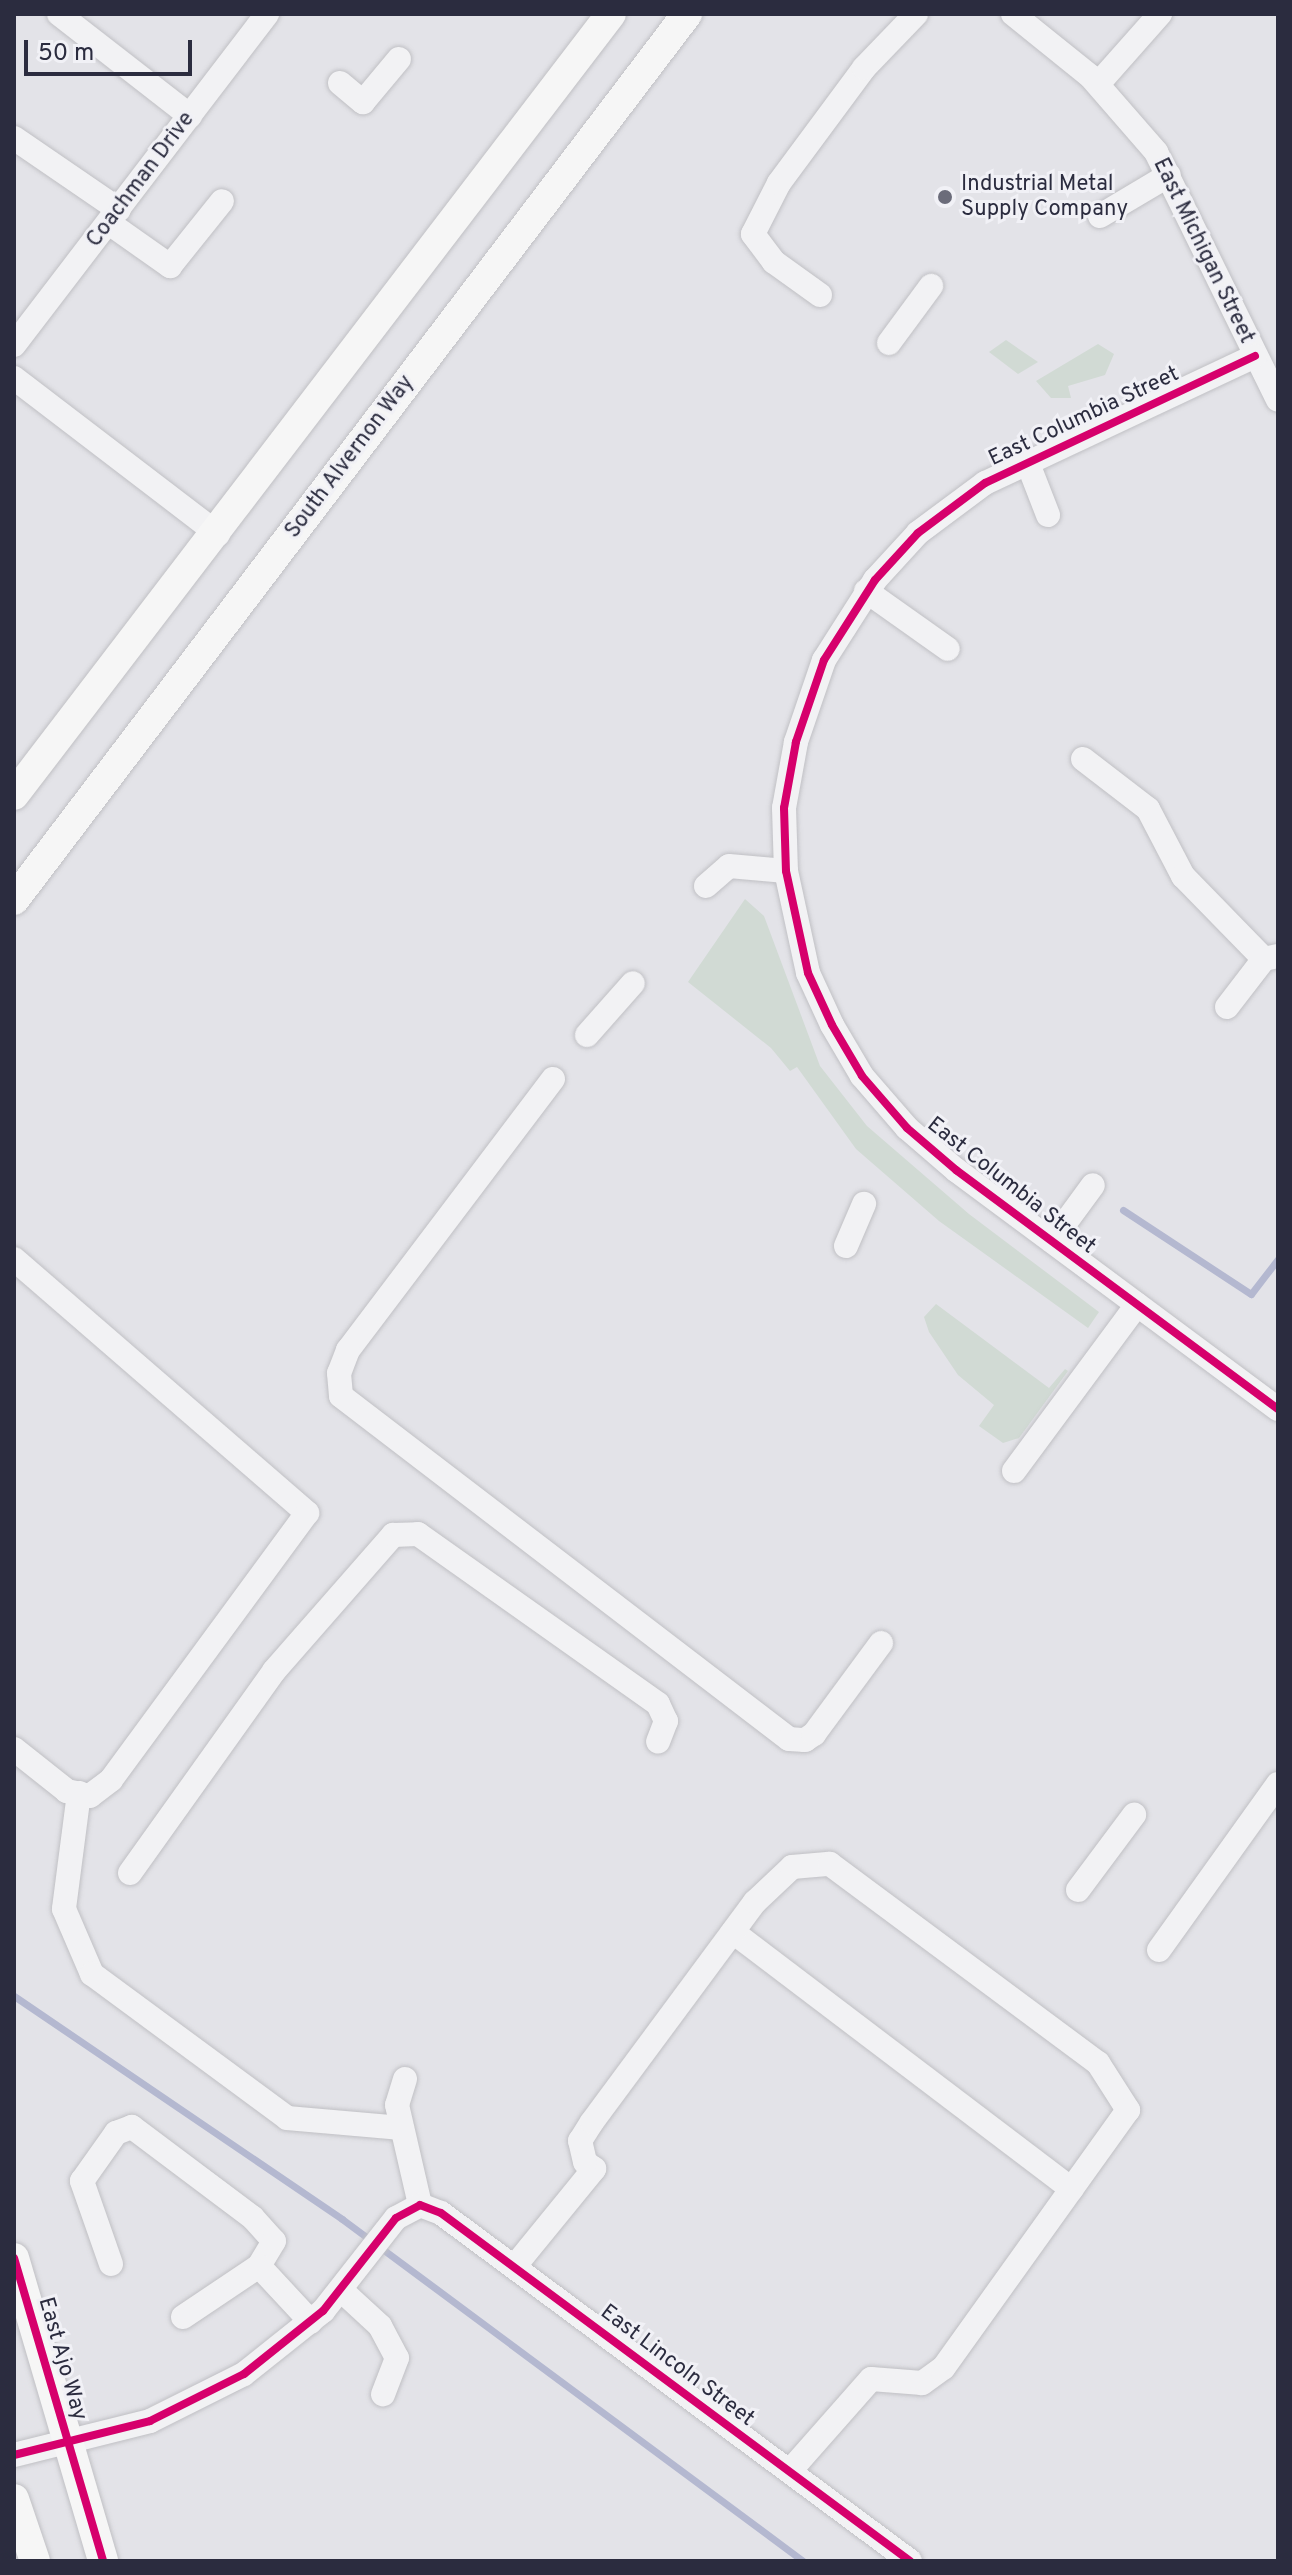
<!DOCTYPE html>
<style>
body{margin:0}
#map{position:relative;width:1292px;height:2575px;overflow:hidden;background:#e3e3e8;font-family:Overpass,sans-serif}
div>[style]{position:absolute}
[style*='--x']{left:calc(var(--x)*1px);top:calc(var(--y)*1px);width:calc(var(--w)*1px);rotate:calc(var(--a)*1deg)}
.green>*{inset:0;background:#d1dad4}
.stream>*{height:7px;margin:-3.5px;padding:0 3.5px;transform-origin:3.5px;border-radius:3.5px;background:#b4b8d0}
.roads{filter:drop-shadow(0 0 2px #c0c0c4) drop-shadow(0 0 2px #c0c0c4)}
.minor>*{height:24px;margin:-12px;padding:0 12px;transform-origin:12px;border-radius:12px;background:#f2f2f4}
.major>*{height:30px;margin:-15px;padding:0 15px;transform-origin:15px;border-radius:15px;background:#f6f6f6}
.cycleway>*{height:8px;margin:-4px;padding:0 4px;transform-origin:4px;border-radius:4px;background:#d6006c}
.dots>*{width:22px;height:22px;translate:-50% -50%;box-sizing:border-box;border:4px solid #f1f1f6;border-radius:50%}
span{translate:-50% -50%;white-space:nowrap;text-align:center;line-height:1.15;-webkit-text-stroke:6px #f1f1f6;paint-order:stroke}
.street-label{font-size:22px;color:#2b2c3f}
.poi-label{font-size:22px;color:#2b2c3f}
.left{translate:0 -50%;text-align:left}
.frame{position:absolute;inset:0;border:16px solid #2b2c3f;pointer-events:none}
.scale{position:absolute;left:24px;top:40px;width:168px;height:36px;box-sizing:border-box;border:4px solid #2b2c3f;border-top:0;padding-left:10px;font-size:24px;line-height:28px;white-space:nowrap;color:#2b2c3f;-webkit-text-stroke:6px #f1f1f6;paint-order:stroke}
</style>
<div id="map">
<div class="green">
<div style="clip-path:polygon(1006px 340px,1038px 362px,1018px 374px,989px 352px)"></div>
<div style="clip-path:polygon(1098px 344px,1114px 354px,1105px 375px,1068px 386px,1071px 398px,1051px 398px,1036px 381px)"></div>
<div style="clip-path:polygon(745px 899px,764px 916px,820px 1066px,867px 1126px,969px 1214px,1099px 1312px,1088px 1328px,939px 1221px,856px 1149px,797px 1067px,790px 1071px,771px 1048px,688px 982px)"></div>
<div style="clip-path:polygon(936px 1304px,1049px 1388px,1065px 1369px,1068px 1371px,1019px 1438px,1003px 1443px,979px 1426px,994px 1405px,958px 1375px,929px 1332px,924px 1317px)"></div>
</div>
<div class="stream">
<div style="--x:1123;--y:1210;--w:153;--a:33.3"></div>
<div style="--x:1251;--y:1294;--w:44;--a:-52.4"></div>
<div style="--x:14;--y:1996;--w:397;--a:34.2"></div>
<div style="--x:342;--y:2219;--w:574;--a:36.57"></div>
</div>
<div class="roads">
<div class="minor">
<div style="--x:59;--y:14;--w:166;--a:37.9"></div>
<div style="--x:1013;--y:14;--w:99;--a:38.8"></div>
<div style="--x:1090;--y:76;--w:101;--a:49"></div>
<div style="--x:1156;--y:152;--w:276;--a:63.8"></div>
<div style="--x:340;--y:83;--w:30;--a:40"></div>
<div style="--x:363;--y:102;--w:56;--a:-50.1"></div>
<div style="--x:1098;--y:84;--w:94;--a:-48.5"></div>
<div style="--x:14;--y:138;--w:127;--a:34.4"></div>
<div style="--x:1100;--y:216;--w:80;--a:-30.7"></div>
<div style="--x:109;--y:223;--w:75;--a:35.2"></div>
<div style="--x:170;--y:266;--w:83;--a:-51.3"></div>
<div style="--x:820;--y:295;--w:57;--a:-144.3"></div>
<div style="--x:774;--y:262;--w:35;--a:-127"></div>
<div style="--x:753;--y:234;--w:57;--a:-63"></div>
<div style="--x:779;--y:183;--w:143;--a:-53.5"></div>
<div style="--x:864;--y:68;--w:75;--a:-46.1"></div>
<div style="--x:889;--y:343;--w:71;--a:-53.6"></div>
<div style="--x:14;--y:345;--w:417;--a:-52.6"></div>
<div style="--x:1255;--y:356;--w:298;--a:154.8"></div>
<div style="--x:985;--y:483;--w:84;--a:143.3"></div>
<div style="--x:918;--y:533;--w:64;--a:132.5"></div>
<div style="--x:875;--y:580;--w:95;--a:122.5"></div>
<div style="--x:824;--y:660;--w:87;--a:108.9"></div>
<div style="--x:796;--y:742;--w:67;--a:100.3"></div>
<div style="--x:784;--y:808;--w:63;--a:88.2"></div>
<div style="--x:786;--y:871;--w:104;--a:77.8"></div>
<div style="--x:808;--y:973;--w:57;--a:65.2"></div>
<div style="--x:832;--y:1025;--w:59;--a:59.5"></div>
<div style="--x:862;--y:1076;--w:69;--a:49.1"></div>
<div style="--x:907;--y:1128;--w:65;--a:40.6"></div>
<div style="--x:956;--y:1170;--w:401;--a:36.6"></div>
<div style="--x:14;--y:378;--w:257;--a:37.4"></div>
<div style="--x:1027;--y:461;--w:58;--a:68.7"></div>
<div style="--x:866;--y:591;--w:100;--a:35.3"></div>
<div style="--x:1083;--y:759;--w:82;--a:37.6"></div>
<div style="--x:1148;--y:809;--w:76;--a:62.4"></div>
<div style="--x:1183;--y:876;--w:116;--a:45.7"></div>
<div style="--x:1264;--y:959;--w:14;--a:-12"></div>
<div style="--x:706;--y:886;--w:30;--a:-41"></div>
<div style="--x:729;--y:866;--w:57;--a:5"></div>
<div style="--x:1227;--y:1007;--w:61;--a:-52.4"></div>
<div style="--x:587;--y:1035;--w:69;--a:-48.5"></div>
<div style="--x:553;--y:1079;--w:340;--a:127.1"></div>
<div style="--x:348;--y:1350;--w:25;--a:111"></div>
<div style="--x:339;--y:1373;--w:23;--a:85"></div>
<div style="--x:341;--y:1396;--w:564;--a:37.44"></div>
<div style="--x:789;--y:1739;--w:16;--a:4"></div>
<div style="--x:805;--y:1740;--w:11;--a:-34"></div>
<div style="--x:814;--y:1734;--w:113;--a:-53.6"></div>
<div style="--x:1052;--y:1241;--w:69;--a:-53.8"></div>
<div style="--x:846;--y:1246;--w:46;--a:-66.8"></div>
<div style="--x:14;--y:1259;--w:388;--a:40.9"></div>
<div style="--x:307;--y:1513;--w:331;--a:126.3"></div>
<div style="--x:111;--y:1780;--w:26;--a:143"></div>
<div style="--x:90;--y:1796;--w:24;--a:-168"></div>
<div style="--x:67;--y:1791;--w:68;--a:-141.6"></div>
<div style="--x:1014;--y:1471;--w:207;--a:-53.5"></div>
<div style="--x:79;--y:1793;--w:117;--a:97.4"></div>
<div style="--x:64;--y:1909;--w:71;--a:66.7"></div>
<div style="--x:92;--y:1974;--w:242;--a:36.4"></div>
<div style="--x:287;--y:2118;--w:115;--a:5"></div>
<div style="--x:130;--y:1873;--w:248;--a:-54.5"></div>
<div style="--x:274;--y:1671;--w:181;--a:-48.8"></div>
<div style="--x:393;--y:1535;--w:25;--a:-2"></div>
<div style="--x:418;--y:1534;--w:294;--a:35.3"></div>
<div style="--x:658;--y:1704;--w:19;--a:65"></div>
<div style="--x:666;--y:1721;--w:22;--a:111"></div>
<div style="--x:1078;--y:1890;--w:94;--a:-53.3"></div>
<div style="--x:733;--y:1932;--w:425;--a:37.2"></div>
<div style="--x:1159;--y:1950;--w:204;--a:-54.4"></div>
<div style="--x:405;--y:2079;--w:27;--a:107"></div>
<div style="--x:397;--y:2105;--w:103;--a:77"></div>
<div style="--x:111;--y:2264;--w:88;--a:-109.3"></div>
<div style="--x:82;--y:2181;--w:59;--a:-54.7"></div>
<div style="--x:116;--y:2133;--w:17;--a:-21"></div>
<div style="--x:132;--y:2127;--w:151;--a:36.9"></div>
<div style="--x:253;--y:2218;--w:31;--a:48"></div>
<div style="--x:274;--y:2241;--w:29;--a:121"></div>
<div style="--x:259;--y:2266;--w:76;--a:47.1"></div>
<div style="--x:514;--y:2267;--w:127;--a:-50.8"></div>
<div style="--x:594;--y:2169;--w:11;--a:-142"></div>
<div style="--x:585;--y:2162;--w:22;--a:-103"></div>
<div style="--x:580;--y:2141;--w:22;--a:-58"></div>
<div style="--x:592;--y:2122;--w:274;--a:-53.5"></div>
<div style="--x:755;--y:1902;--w:51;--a:-43.4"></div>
<div style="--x:792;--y:1867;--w:38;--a:-5"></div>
<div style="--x:830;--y:1864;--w:334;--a:36.6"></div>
<div style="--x:1098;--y:2063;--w:56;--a:57.4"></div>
<div style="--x:1128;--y:2110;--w:317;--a:125.6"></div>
<div style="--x:943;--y:2368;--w:26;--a:144"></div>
<div style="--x:922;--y:2383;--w:51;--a:-175.5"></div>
<div style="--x:871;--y:2379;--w:123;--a:131.4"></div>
<div style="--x:341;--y:2290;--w:53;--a:42.7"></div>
<div style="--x:380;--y:2326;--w:36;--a:62"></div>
<div style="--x:397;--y:2358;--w:39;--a:111"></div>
<div style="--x:183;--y:2317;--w:92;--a:-33.9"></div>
<div style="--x:14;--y:2455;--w:140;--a:-14"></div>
<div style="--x:150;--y:2421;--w:105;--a:-26.6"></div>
<div style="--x:244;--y:2374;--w:101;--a:-38.6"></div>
<div style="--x:323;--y:2311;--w:118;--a:-51.9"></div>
<div style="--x:396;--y:2218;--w:27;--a:-28"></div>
<div style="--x:420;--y:2205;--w:22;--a:21"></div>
<div style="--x:441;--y:2213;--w:584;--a:36.58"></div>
</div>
<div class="major">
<div style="--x:14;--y:795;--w:983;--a:-52.61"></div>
<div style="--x:14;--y:900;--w:1113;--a:-52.78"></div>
<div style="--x:14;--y:2258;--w:316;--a:73.6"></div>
<div style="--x:14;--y:2499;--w:65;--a:71.3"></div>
</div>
</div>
<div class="cycleway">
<div style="--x:1255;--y:356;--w:298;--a:154.8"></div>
<div style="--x:985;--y:483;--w:84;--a:143.3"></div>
<div style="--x:918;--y:533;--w:64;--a:132.5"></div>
<div style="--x:875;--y:580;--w:95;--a:122.5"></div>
<div style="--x:824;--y:660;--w:87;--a:108.9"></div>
<div style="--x:796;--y:742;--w:67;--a:100.3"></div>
<div style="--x:784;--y:808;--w:63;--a:88.2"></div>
<div style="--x:786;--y:871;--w:104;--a:77.8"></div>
<div style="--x:808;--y:973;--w:57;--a:65.2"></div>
<div style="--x:832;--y:1025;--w:59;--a:59.5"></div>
<div style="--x:862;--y:1076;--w:69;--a:49.1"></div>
<div style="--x:907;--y:1128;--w:65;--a:40.6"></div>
<div style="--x:956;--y:1170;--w:401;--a:36.6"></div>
<div style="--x:14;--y:2258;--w:316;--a:73.6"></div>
<div style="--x:14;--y:2455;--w:140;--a:-14"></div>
<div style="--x:150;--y:2421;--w:105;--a:-26.6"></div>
<div style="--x:244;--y:2374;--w:101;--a:-38.6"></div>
<div style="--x:323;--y:2311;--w:118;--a:-51.9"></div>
<div style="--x:396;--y:2218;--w:27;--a:-28"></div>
<div style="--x:420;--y:2205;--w:22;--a:21"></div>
<div style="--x:441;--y:2213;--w:584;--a:36.58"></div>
</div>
<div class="dots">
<div style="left:945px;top:197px;background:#6b6c7a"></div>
</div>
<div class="street-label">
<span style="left:141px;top:180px;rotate:-53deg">Coachman Drive</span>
<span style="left:1203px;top:251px;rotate:64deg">East Michigan Street</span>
<span style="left:1084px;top:417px;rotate:-25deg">East Columbia Street</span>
<span style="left:350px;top:457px;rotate:-53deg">South Alvernon Way</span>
<span style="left:1011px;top:1186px;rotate:38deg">East Columbia Street</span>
<span style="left:62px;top:2359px;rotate:74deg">East Ajo Way</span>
<span style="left:677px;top:2366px;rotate:37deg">East Lincoln Street</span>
</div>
<div class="poi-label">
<span class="left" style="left:961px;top:197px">Industrial Metal<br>Supply Company</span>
</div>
<div class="frame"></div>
<div class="scale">50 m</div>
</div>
